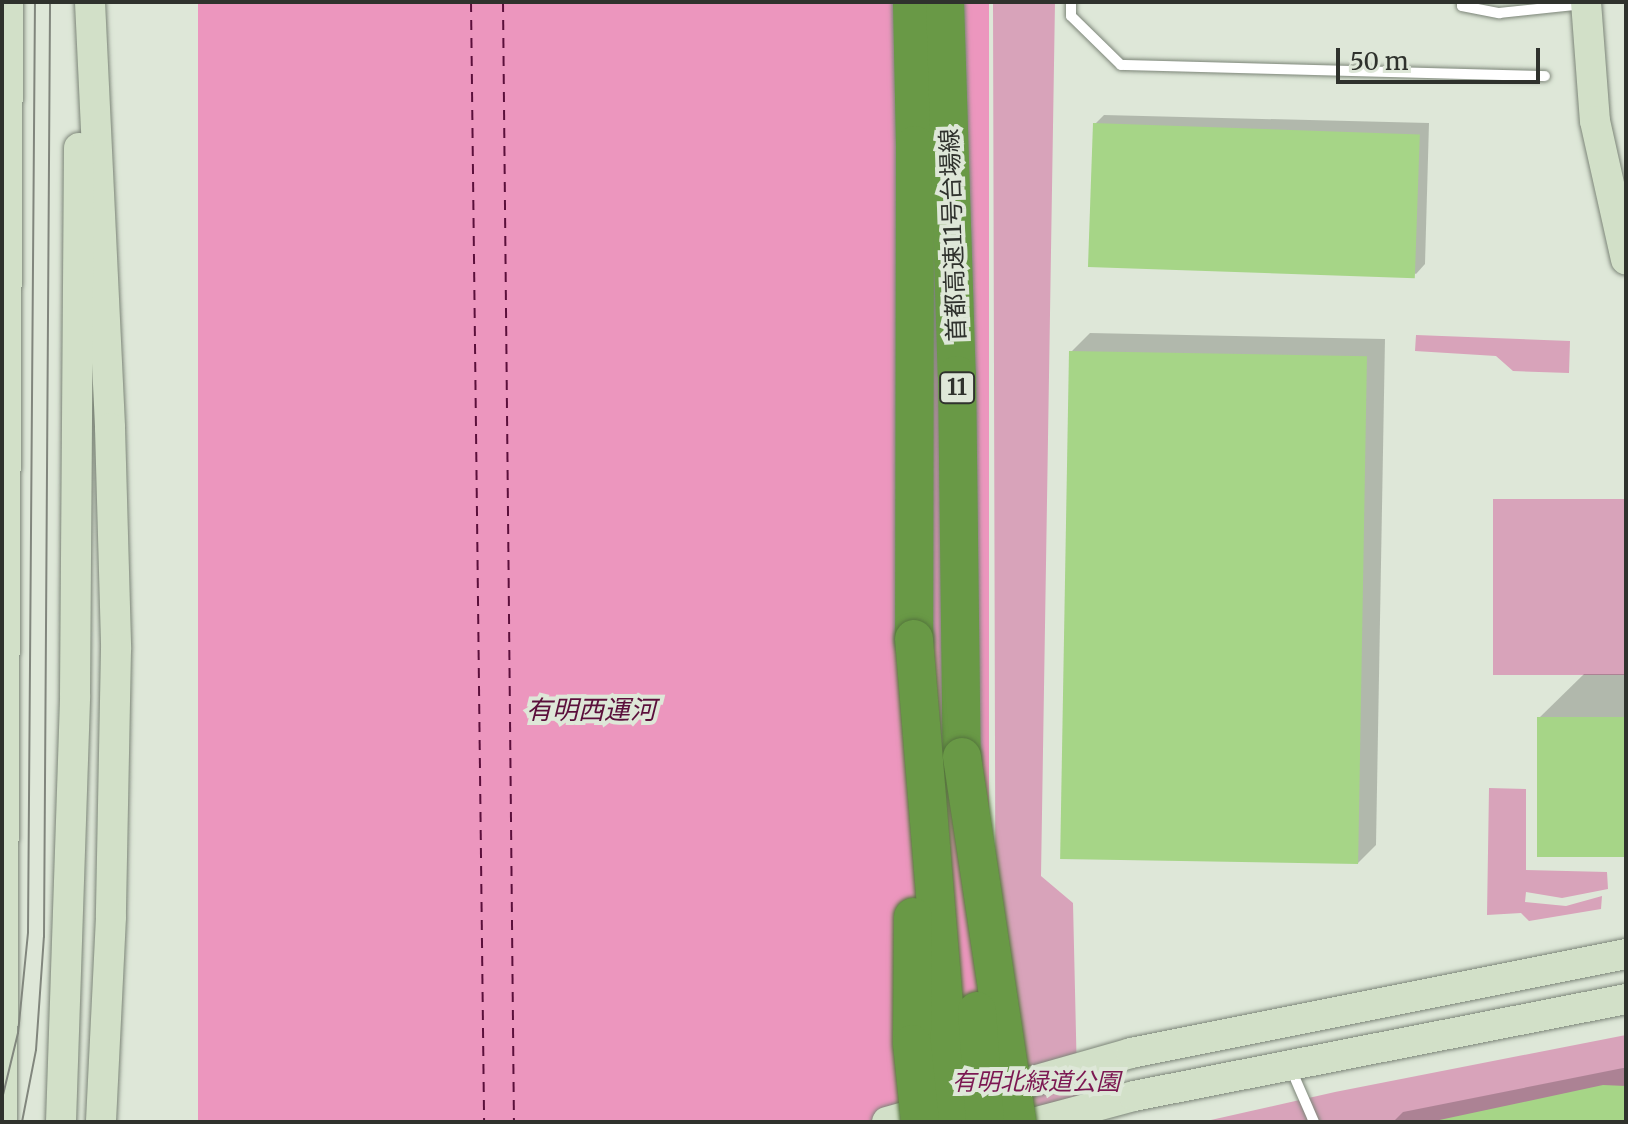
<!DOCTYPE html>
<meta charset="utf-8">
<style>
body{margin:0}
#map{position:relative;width:1628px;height:1124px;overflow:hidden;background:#dee7d8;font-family:Merriweather,"Noto Sans JP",serif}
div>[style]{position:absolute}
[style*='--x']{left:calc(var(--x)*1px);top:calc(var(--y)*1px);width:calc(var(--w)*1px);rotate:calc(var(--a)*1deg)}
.green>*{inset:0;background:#d8a3ba;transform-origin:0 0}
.water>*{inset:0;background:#ec96be;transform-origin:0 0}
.shadow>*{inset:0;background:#0003}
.ferry>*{height:2px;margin-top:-1px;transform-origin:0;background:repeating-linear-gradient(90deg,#5b0f3b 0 10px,transparent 0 18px)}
.building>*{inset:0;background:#a6d587;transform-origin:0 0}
.roads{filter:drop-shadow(0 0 2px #7c8578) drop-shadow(0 0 2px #7c8578)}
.lane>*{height:10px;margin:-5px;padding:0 5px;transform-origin:5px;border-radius:5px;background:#fff}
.secondary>*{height:30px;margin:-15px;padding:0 15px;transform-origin:15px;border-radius:15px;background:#d2e0c8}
.highway>*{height:38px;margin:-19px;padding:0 19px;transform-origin:19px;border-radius:19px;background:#699946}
.tram>*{height:2px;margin:-1px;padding:0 1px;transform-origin:1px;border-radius:1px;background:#81867d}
.bridges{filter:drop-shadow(0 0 2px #55753d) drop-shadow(0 0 2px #55753d)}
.highway-bridge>*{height:38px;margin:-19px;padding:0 19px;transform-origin:19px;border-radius:19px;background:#699946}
span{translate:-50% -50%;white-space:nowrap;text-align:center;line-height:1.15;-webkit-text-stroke:8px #dee7d8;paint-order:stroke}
.shield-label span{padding:2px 6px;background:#dee7d8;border:2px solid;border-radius:6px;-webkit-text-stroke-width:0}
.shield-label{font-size:22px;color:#2f322d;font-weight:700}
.street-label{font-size:24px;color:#2f322d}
.park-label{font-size:24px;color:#7c1852;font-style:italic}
.water-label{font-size:26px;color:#5b0f3b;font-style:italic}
.frame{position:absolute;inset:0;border:4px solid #2f322d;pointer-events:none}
.scale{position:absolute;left:1336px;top:48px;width:204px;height:36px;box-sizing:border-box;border:4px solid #2f322d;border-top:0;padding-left:10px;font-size:24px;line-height:28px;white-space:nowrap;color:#2f322d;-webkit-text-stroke:6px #dee7d8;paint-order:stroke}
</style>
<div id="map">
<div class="green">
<div style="clip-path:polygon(993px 2px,1055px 2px,1041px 876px,1073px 903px,1078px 1122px,996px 1122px)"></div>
<div style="clip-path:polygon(1416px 335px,1570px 341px,1569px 373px,1513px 371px,1496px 356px,1415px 351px)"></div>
<div style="left:1493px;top:499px;width:133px;height:176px"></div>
<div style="clip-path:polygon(1489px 788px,1526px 789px,1526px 870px,1607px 872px,1608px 889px,1562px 898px,1526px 892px,1525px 902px,1566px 906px,1602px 896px,1601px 909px,1529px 921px,1521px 913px,1487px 915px)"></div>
<div style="clip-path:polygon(1626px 1035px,1626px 1122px,1202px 1122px,1335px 1092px)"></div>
</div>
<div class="water">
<div style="left:198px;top:2px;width:791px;height:1120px"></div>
</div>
<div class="shadow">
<div style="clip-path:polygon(1104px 115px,1429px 123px,1425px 264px,1416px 274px,1095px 124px)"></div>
<div style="clip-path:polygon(1090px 333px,1385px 339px,1376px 845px,1358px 863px,1071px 352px)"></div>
<div style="clip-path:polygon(1584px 674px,1626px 674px,1626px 860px,1539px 718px)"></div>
<div style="clip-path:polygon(1623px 1068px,1626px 1068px,1626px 1122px,1393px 1122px,1403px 1112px)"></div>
</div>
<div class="ferry">
<div style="--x:471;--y:2;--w:1120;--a:89.33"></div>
<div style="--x:503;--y:2;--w:1120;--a:89.44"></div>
</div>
<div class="building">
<div style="left:1093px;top:123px;width:327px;height:144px;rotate:2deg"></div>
<div style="left:1069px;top:351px;width:298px;height:508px;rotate:1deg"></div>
<div style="left:1537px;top:717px;width:89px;height:140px"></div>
<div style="clip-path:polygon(1603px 1085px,1626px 1086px,1626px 1122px,1430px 1122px)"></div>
</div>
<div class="roads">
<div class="lane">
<div style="--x:1071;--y:2;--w:14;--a:90"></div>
<div style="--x:1071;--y:16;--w:70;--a:44.4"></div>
<div style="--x:1121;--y:65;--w:424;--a:1.5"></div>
<div style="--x:1462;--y:2;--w:4;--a:90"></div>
<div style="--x:1462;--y:6;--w:38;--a:11"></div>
<div style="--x:1499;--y:13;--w:85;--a:-6"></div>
<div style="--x:1291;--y:1069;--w:58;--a:66.5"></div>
</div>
<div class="secondary">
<div style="--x:90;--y:2;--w:426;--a:87.3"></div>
<div style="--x:110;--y:428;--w:221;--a:88.4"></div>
<div style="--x:116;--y:649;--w:268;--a:91.1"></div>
<div style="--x:111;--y:917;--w:205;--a:92.8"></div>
<div style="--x:1586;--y:2;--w:119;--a:85.7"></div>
<div style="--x:1595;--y:121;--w:142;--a:77.4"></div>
<div style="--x:991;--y:1093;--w:146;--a:-15.9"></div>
<div style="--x:1131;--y:1053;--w:505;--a:-11.31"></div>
<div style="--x:2;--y:1122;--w:1120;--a:-89.69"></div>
<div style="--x:61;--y:1122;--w:427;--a:-88.1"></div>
<div style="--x:75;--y:695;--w:547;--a:-89.58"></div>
<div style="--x:887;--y:1122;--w:52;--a:-15.6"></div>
<div style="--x:1037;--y:1122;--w:100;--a:-15"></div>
<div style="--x:1134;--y:1096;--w:501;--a:-11.15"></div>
</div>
<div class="highway">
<div style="--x:912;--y:2;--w:143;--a:88.8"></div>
<div style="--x:915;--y:145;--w:494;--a:90.1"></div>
<div style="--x:945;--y:2;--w:373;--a:88.2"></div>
<div style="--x:957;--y:375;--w:382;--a:89.3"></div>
</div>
</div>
<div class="tram">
<div style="--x:2;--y:1099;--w:68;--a:-76.4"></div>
<div style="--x:18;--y:1033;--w:101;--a:-84.3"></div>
<div style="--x:28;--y:932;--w:930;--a:-89.57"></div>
<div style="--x:22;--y:1122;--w:73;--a:-79"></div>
<div style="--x:36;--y:1050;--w:113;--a:-86"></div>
<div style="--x:44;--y:937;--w:935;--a:-89.63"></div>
</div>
<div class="bridges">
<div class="highway-bridge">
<div style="--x:914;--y:639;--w:485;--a:85.3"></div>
<div style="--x:962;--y:757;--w:369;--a:81.4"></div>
<div style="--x:913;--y:917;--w:127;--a:90.5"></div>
<div style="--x:912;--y:1044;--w:78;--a:84.1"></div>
<div style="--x:977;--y:1011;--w:111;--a:85.9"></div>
</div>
</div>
<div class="shield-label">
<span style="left:957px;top:388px">11</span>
</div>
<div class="street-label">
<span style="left:953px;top:235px;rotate:-92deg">首都高速11号台場線</span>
</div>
<div class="park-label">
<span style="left:1036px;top:1082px">有明北緑道公園</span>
</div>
<div class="water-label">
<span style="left:591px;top:710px">有明西運河</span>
</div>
<div class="frame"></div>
<div class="scale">50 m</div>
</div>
